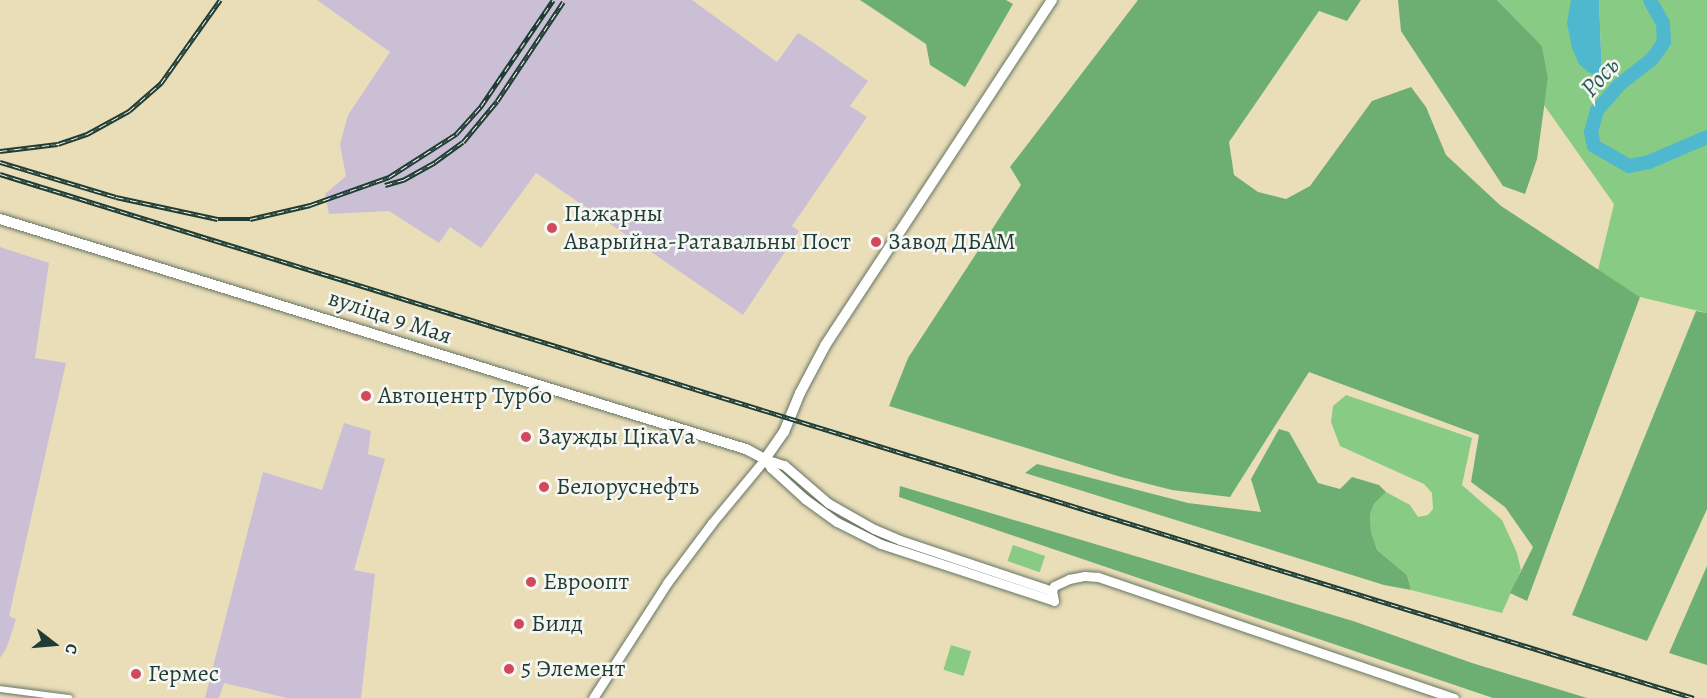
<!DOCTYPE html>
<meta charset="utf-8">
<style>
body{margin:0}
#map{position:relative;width:1707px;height:698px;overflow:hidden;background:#eadeb9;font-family:Alegreya,serif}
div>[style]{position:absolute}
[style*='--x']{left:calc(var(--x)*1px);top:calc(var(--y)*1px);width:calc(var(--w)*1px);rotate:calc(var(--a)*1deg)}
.industrial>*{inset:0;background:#cbbfd5}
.green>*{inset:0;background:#87cb85;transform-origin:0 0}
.forest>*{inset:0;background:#6daf72}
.water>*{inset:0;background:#50b8ce}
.river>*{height:14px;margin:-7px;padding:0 7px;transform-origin:7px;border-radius:7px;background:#50b8ce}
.roads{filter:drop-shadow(0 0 2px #667563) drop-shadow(0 0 2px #667563)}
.street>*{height:6px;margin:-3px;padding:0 3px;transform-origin:3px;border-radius:3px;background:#fff}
.secondary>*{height:9px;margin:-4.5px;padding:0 4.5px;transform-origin:4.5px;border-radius:4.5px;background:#fff}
.primary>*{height:10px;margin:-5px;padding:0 5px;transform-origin:5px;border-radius:5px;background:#fff}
.rail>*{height:4.5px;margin-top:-2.25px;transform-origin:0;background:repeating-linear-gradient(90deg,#f6f6f2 0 7px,#1f3d34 0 14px);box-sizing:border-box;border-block:2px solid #1f3d34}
.dots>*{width:16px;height:16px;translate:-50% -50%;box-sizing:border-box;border:3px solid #f6f6f2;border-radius:50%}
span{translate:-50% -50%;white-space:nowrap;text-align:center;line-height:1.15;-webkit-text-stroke:5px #f6f6f2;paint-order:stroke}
.poi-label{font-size:24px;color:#1f3d34}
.left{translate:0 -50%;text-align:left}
.street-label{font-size:24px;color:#1f3d34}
.water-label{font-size:26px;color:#2b5c5a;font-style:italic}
.north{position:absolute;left:24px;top:614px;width:60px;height:60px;-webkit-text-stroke:4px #f6f6f2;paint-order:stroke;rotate:106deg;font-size:16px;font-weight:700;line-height:24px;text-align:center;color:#1f3d34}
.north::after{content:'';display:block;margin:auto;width:21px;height:27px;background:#1f3d34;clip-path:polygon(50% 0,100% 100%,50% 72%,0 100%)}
</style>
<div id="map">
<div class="industrial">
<div style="clip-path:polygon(317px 0,692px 0,777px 62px,798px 33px,814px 43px,868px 81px,850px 106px,867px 117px,792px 226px,799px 231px,743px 315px,536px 173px,481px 248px,450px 227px,439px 243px,389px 211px,329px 214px,325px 194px,346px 176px,340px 144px,348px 115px,390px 52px)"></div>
<div style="clip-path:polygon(0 247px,49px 263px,35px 358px,66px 363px,9px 616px,16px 619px,7px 647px,0 658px)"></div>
<div style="clip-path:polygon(344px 423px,371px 431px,368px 454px,385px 459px,354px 570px,375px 574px,361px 698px,287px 698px,224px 683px,219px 698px,205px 698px,263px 472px,322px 490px)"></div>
</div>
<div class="green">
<div style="clip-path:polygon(1497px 0,1571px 0,1602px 77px,1599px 0,1707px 0,1707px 313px,1640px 297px,1598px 270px,1614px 204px,1544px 105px,1548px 78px,1542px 46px)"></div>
<div style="clip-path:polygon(1346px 395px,1472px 438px,1462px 485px,1502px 520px,1517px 553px,1521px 570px,1502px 613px,1411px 590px,1407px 575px,1377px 550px,1371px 531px,1370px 515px,1374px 504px,1386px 492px,1410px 505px,1418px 517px,1428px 515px,1433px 509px,1432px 493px,1424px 484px,1340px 446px,1331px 422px,1333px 406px)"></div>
<div style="left:1013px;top:545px;width:34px;height:17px;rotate:19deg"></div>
<div style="left:951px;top:645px;width:21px;height:26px;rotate:17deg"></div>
</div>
<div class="forest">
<div style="clip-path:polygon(860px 0,1006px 0,1013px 4px,965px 87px,930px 65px,926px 44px)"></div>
<div style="clip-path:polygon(1138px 0,1361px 0,1347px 21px,1319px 11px,1229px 142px,1234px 175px,1258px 192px,1286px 199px,1310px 186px,1372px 101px,1411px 87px,1426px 107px,1446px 155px,1501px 206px,1640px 297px,1527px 601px,1510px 593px,1533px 547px,1505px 507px,1471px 482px,1479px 435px,1309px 372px,1230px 497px,1172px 490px,1121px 477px,889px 406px,908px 358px,1021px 185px,1010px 167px)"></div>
<div style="clip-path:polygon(1497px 0,1542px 46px,1548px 78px,1537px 159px,1525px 194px,1503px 186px,1401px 31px,1398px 0)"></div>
<div style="clip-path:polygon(1696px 311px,1707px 313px,1707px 509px,1647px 641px,1572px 615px)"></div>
<div style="clip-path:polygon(1279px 429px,1289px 432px,1318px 483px,1340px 489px,1352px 477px,1379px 485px,1386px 492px,1374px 504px,1370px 515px,1371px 531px,1377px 550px,1407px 575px,1411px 590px,1384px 585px,1025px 473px,1037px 464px,1188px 503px,1261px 512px,1251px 479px)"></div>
<div style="clip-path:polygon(900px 486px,1353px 621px,1472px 663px,1587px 698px,1493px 698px,899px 497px)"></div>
<div style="clip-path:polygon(1707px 566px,1707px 665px,1669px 653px)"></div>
</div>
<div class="water">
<div style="clip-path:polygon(1571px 0,1599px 0,1602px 78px,1588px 72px,1579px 64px,1572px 48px,1567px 23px)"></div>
</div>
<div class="river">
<div style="--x:1650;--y:0;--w:26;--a:61"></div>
<div style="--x:1663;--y:23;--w:19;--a:87"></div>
<div style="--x:1664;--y:42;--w:21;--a:125"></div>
<div style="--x:1652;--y:59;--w:41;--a:142"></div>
<div style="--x:1620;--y:84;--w:35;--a:131"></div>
<div style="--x:1597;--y:110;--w:23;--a:105"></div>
<div style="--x:1591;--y:132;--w:14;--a:78"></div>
<div style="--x:1594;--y:146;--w:40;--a:29.7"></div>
<div style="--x:1629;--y:166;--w:20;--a:-11"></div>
<div style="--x:1649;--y:162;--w:63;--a:-23.3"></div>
</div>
<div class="roads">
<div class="street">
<div style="--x:0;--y:689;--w:70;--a:7.4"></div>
</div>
<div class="secondary">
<div style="--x:765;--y:459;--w:11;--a:56"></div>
<div style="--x:771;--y:468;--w:46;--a:42.4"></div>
<div style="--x:805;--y:499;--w:39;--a:36"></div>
<div style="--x:837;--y:522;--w:49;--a:26.6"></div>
<div style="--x:881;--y:544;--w:182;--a:18.2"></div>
<div style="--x:1054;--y:601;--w:10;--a:-101"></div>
<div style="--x:765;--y:459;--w:20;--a:18"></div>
<div style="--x:784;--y:465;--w:58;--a:40.8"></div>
<div style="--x:828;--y:503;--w:53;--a:29.5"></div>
<div style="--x:874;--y:529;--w:28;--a:23"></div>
<div style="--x:900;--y:540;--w:160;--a:18.5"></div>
<div style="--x:1052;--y:591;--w:5;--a:-68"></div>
<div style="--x:1054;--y:586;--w:17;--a:-25"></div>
<div style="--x:1069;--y:579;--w:16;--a:-11"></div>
<div style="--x:1085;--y:576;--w:13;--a:4"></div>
<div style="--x:1098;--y:577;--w:376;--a:18.8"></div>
<div style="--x:593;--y:698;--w:137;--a:-57.2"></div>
<div style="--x:667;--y:583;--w:75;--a:-53.1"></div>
<div style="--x:712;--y:523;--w:83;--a:-50.4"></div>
</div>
<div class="primary">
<div style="--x:0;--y:219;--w:781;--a:17.14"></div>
<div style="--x:746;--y:449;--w:21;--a:28"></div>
<div style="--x:765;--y:459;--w:33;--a:-55"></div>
<div style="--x:784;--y:432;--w:42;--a:-67.7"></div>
<div style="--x:800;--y:393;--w:55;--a:-62"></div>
<div style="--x:826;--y:344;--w:412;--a:-56.7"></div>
</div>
</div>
<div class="rail">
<div style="--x:0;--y:151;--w:58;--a:-6.9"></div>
<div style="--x:58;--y:144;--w:31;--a:-19"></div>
<div style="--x:87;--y:134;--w:48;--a:-28.7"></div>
<div style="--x:129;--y:111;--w:43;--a:-41.2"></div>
<div style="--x:161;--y:83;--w:102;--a:-54.6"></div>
<div style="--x:0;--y:162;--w:121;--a:16.8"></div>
<div style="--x:116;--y:197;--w:104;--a:12.2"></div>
<div style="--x:218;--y:219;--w:32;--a:0"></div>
<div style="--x:250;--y:219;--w:62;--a:-13.1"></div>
<div style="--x:310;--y:205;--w:84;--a:-19.5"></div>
<div style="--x:389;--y:177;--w:80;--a:-32.7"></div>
<div style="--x:456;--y:134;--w:38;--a:-48"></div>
<div style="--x:481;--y:106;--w:128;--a:-55.8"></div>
<div style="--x:0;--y:174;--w:1773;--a:17.19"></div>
<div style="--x:385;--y:185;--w:19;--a:-16"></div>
<div style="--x:403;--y:180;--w:37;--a:-29"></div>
<div style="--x:435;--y:162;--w:34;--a:-36"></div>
<div style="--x:463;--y:142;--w:53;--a:-50.3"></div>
<div style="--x:497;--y:101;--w:119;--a:-56.3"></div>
</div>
<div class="dots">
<div style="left:552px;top:228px;background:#d1495b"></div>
<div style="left:876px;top:242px;background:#d1495b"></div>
<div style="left:366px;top:396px;background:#d1495b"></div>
<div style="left:526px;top:437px;background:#d1495b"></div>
<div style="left:544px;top:487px;background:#d1495b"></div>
<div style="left:531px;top:582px;background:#d1495b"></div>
<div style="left:519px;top:624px;background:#d1495b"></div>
<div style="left:509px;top:669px;background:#d1495b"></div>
<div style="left:136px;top:674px;background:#d1495b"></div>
</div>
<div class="poi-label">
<span class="left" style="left:564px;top:228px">Пажарны<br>Аварыйна-Ратавальны Пост</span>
<span class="left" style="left:888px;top:242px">Завод ДБАМ</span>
<span class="left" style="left:378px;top:396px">Автоцентр Турбо</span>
<span class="left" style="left:538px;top:437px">Заужды ЦікаVа</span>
<span class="left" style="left:556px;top:487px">Белоруснефть</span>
<span class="left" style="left:543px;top:582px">Евроопт</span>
<span class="left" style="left:531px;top:624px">Билд</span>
<span class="left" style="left:521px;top:669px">5 Элемент</span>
<span class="left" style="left:148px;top:674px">Гермес</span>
</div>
<div class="street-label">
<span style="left:390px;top:317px;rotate:18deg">вуліца 9 Мая</span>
</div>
<div class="water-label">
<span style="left:1600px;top:77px;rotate:-48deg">Рось</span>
</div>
<div class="north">С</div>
</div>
